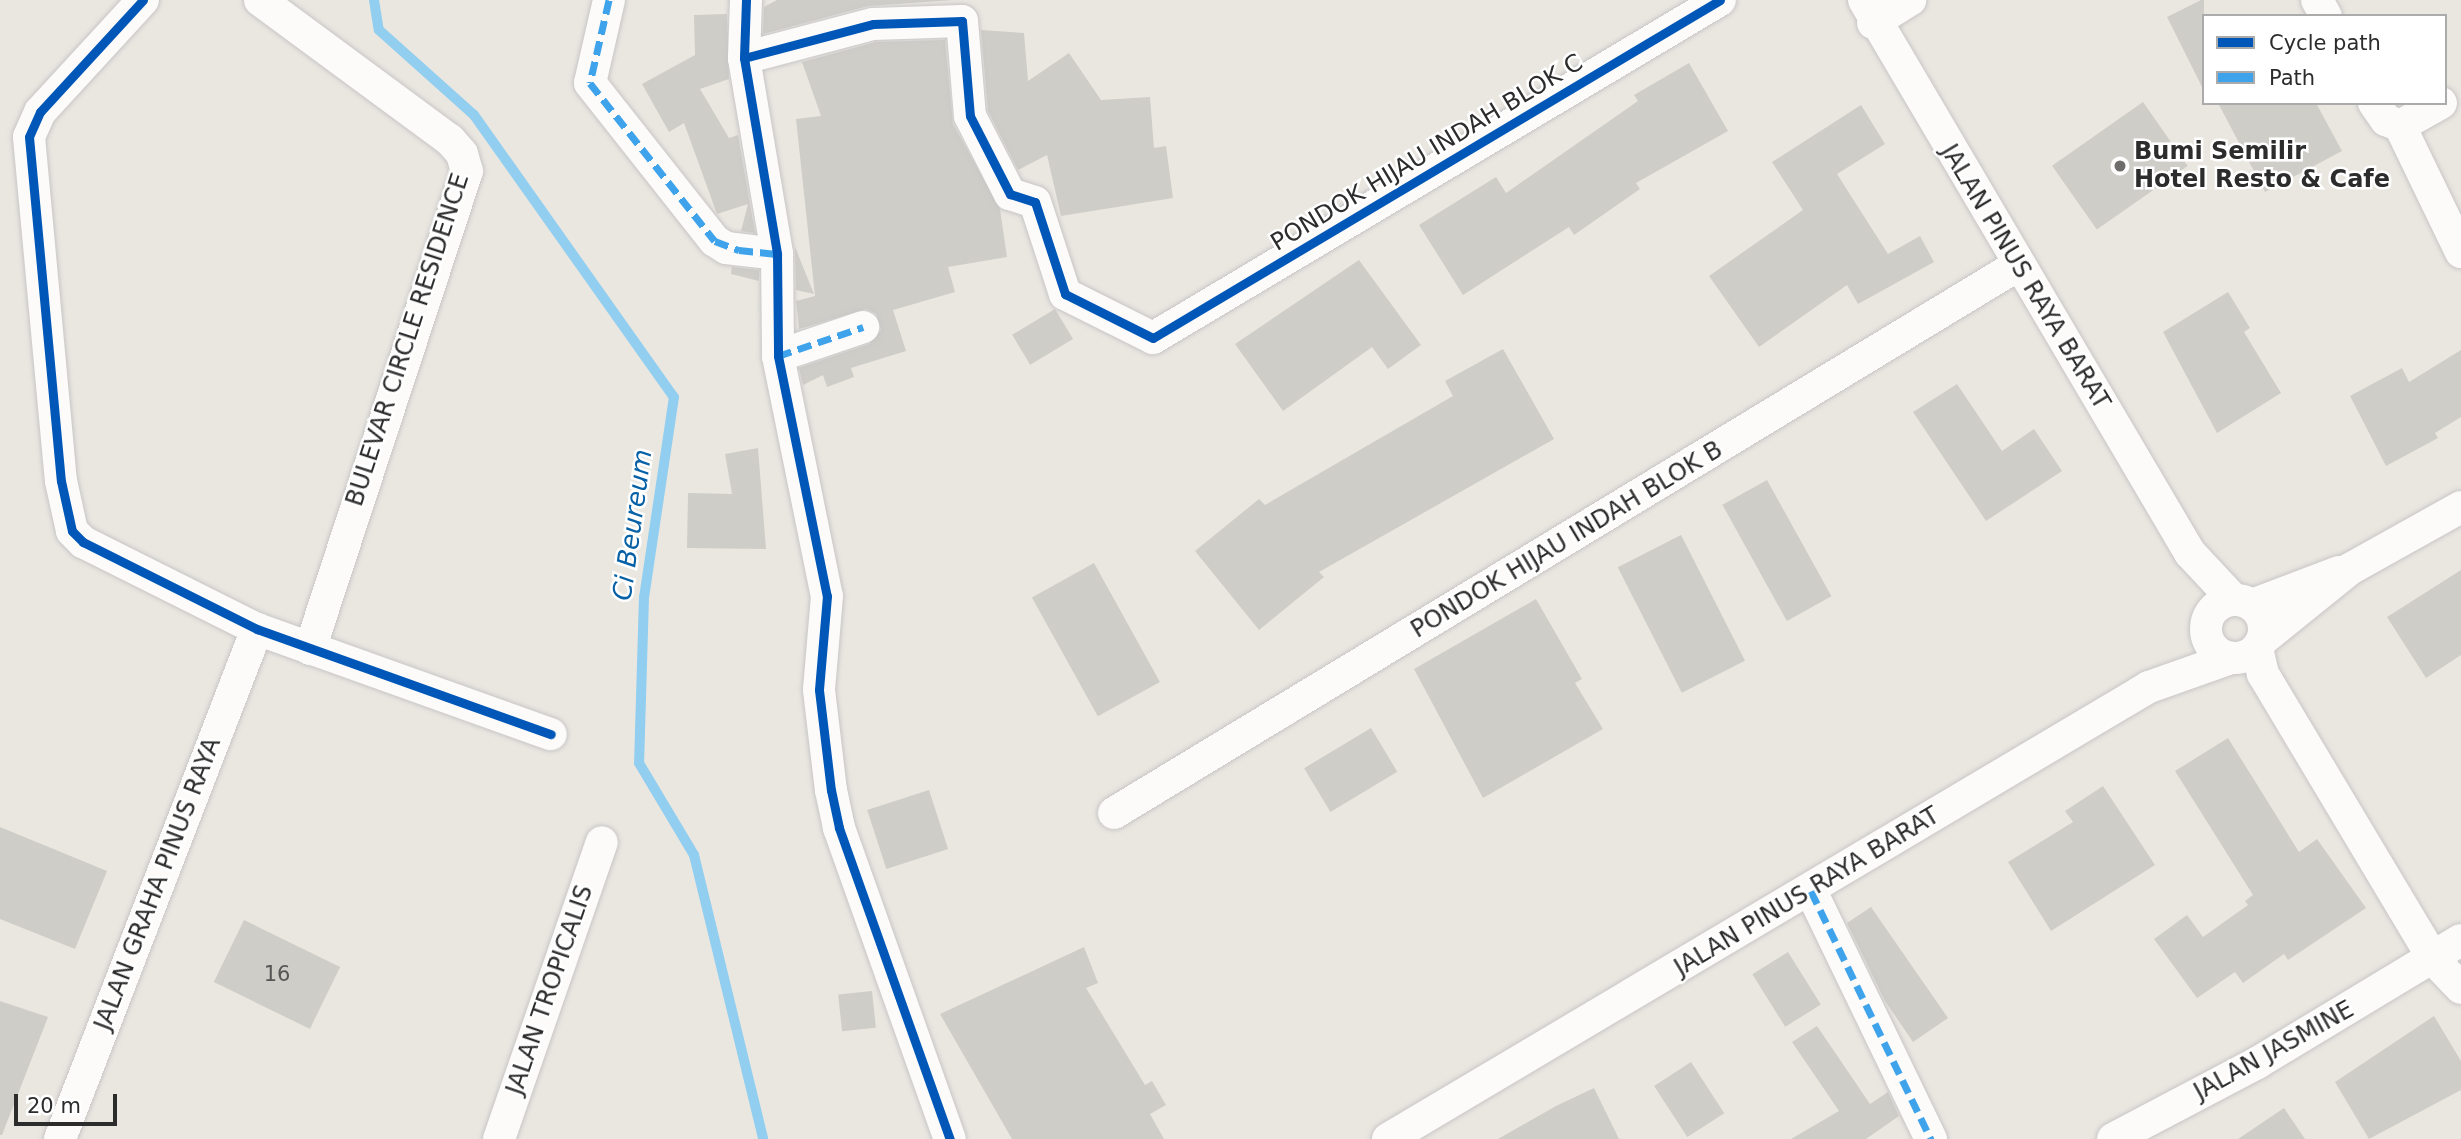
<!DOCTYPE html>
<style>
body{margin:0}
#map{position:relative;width:2461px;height:1139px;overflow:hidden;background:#eae7e1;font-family:"DejaVu Sans",sans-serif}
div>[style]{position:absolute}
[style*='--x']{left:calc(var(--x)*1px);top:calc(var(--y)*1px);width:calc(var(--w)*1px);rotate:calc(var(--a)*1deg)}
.stream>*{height:10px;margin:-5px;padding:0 5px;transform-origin:5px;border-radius:5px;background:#91ceef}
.building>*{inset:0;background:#cfcdc8;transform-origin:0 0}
.roads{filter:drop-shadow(0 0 2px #c7c6c6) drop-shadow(0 0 2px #c7c6c6)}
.street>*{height:32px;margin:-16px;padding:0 16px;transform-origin:16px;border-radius:16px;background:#fcfbfa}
.street>.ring{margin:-16px;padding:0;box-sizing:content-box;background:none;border:32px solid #fcfbfa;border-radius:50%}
.quiet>*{height:7px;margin-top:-3.5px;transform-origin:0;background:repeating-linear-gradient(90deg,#3ea3eb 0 14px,transparent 0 21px)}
.cycleway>*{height:9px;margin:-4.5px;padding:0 4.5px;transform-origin:4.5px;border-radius:4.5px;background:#0057b8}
.dots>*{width:19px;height:19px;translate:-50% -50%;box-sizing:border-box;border:4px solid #fff;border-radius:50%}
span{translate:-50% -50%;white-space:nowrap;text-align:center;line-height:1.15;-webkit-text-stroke:5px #fff;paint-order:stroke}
.number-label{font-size:21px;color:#565655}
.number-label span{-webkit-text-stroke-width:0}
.poi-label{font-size:24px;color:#2c2c2c;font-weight:700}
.left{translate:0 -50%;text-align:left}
.street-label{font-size:24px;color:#2c2c2c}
.water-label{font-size:26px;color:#0660a6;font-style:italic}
.legend{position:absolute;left:2202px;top:14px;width:245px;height:91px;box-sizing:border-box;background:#fff;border:2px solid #ababab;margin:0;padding:9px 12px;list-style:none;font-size:21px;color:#2c2c2c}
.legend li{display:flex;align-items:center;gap:14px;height:35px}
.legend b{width:35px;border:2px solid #ababab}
.scale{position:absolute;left:14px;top:1094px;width:103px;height:32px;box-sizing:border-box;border:4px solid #2c2c2c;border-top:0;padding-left:9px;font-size:21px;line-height:24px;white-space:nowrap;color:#2c2c2c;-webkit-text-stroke:5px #fff;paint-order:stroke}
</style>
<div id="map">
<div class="stream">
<div style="--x:374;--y:0;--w:30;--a:81"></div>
<div style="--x:379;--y:30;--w:127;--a:41.8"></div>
<div style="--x:474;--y:115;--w:346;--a:54.7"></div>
<div style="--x:674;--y:397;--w:202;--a:98.5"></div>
<div style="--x:644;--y:597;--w:166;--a:91.7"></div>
<div style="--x:639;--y:763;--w:107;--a:59.1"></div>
<div style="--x:694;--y:855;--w:292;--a:76.3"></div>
</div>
<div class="building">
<div style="clip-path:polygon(777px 0,954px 0,868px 6px,763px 34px,764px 7px)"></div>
<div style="clip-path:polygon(2201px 0,2204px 0,2204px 91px,2167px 17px)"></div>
<div style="clip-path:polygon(727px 14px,729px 79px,700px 89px,729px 138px,738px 135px,755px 233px,741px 231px,748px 204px,717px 214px,684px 123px,669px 132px,642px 84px,695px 55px,694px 15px)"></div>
<div style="clip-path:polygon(981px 30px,1024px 33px,1028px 81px,1069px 53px,1101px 100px,1150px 97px,1154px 148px,1166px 146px,1173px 198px,1061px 216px,1047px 155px,1018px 170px,988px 111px)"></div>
<div style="clip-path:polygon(945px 40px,953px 124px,1000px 209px,1007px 257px,948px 267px,955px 292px,893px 310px,906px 351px,851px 368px,854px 377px,827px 387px,823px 375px,803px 385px,799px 368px,869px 344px,881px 330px,876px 314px,866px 309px,799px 329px,796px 301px,815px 296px,796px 119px,821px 116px,802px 62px,876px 42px)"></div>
<div style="clip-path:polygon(1689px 63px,1728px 131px,1636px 183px,1640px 189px,1574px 235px,1569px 227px,1463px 295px,1419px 225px,1496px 177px,1506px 193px,1638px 101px,1634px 95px)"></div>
<div style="left:2143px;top:102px;width:78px;height:111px;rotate:55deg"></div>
<div style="clip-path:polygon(2218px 103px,2316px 103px,2342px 151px,2265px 192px)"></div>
<div style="clip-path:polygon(1861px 105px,1885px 144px,1837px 174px,1888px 254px,1920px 236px,1934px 262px,1858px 304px,1847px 285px,1759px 347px,1709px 276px,1803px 210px,1772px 162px)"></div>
<div style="clip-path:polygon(795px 247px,814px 294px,796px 290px)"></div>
<div style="clip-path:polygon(1359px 260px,1421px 345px,1388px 369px,1372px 347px,1283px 411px,1235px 344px)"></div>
<div style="clip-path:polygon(732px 267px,759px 270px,759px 281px,731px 274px)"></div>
<div style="clip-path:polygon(2228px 292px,2250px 328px,2244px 332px,2281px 393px,2217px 433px,2163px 332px)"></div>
<div style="left:1055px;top:309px;width:35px;height:50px;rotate:59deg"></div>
<div style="clip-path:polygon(1503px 349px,1554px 439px,1319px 572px,1324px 577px,1259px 630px,1195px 551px,1259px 499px,1265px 505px,1453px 396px,1445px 381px)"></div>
<div style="clip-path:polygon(2461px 350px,2461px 417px,2435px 433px,2438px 438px,2386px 466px,2350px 396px,2402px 368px,2409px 382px)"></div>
<div style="clip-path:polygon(1957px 384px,2002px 451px,2034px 429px,2062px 471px,1986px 521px,1913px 412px)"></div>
<div style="clip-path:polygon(758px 448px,766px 549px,687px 548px,688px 493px,732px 494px,725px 454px)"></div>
<div style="left:1767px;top:480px;width:133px;height:51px;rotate:61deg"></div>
<div style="left:1681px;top:535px;width:141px;height:71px;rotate:63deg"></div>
<div style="left:1094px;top:563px;width:136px;height:71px;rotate:61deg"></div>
<div style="clip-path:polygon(2461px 570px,2461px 655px,2426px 678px,2387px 617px)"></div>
<div style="clip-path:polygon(1536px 599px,1582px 679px,1575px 683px,1603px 729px,1483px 798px,1414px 669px)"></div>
<div style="left:1371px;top:728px;width:51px;height:78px;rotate:59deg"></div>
<div style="clip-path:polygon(2228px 738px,2299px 852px,2317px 839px,2366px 908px,2288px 960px,2284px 954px,2243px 983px,2235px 972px,2197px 998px,2154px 939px,2187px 915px,2203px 937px,2248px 905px,2245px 901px,2253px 895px,2175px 771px)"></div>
<div style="clip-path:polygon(2103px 786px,2155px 865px,2051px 931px,2008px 862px,2073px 822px,2065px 811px)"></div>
<div style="left:929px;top:790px;width:62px;height:65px;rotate:72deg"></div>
<div style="clip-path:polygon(0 827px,107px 871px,75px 949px,0 919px)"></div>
<div style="clip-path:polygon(1871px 907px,1948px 1018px,1913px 1042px,1885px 1001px,1847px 923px)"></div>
<div style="left:244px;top:920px;width:107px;height:69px;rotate:26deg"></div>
<div style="clip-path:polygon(1084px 947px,1098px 983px,1086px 988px,1145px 1085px,1152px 1081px,1166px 1105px,1150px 1114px,1164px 1139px,1012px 1139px,940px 1014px)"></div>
<div style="left:1788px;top:952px;width:62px;height:42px;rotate:58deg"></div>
<div style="left:872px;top:991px;width:37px;height:34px;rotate:84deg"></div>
<div style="clip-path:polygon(0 1001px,48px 1017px,2px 1135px,0 1135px)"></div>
<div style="clip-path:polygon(2434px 1016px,2461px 1061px,2461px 1090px,2369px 1139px,2335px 1082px)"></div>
<div style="clip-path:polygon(1817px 1026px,1870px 1104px,1888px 1092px,1899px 1116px,1866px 1139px,1791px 1139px,1839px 1111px,1792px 1042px)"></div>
<div style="left:1691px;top:1062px;width:61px;height:44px;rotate:57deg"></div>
<div style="clip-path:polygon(1594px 1088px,1619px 1139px,1498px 1139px,1556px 1106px)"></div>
<div style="clip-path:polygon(2284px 1108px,2305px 1139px,2238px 1139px)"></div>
</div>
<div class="roads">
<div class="street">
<div style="--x:143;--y:0;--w:152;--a:132.6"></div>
<div style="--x:40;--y:112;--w:27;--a:114"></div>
<div style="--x:29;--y:137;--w:345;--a:84.7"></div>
<div style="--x:61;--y:481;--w:51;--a:77.6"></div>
<div style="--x:72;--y:531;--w:16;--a:45"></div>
<div style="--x:83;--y:542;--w:195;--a:26.6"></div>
<div style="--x:257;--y:629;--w:312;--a:19.7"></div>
<div style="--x:260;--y:0;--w:236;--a:36.4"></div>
<div style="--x:450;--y:140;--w:18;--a:49"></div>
<div style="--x:462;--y:154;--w:18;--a:74"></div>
<div style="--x:467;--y:171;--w:503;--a:108.18"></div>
<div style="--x:609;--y:0;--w:85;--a:102.9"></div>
<div style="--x:590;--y:83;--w:201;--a:51.7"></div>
<div style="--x:715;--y:241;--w:13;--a:32"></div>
<div style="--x:726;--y:248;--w:51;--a:6.7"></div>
<div style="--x:746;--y:0;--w:58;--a:92"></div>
<div style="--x:744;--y:58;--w:199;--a:80.4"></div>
<div style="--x:777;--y:254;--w:102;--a:89.4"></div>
<div style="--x:778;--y:356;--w:245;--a:78.5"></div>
<div style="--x:827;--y:596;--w:94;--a:94.9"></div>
<div style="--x:819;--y:690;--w:101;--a:83.2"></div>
<div style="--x:831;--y:790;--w:39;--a:78"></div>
<div style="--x:839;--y:828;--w:330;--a:70.4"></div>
<div style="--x:1864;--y:0;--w:642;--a:59.48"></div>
<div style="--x:2190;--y:553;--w:64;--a:46.9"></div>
<div style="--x:2317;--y:0;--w:18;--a:61"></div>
<div style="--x:1873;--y:23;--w:44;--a:-31.9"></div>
<div style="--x:744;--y:58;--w:133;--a:-14.8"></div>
<div style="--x:873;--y:24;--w:89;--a:-1.9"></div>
<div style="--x:962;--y:21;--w:95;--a:85.2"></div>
<div style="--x:970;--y:116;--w:88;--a:62.9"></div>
<div style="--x:1010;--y:194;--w:26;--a:18"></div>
<div style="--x:1035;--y:202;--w:97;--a:71.9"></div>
<div style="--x:1065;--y:294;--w:98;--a:26.6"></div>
<div style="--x:1153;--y:338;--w:660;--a:-30.8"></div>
<div style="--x:2374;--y:103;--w:21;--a:55"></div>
<div style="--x:2386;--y:120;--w:15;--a:23"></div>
<div style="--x:2400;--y:126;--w:140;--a:64.2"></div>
<div style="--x:2400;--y:126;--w:47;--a:-29.3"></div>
<div style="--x:778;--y:356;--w:90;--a:-18.8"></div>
<div class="ring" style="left:2206px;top:600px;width:26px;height:26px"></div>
<div style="--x:2252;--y:605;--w:93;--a:-20.8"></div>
<div style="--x:2262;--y:640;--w:113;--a:-38.9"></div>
<div style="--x:2350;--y:569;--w:127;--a:-29.2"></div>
<div style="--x:2257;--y:648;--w:27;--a:77"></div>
<div style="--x:2263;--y:674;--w:333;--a:59.1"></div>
<div style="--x:2434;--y:960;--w:39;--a:46"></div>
<div style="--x:1114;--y:813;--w:1057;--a:-31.22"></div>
<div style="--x:1811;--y:891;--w:276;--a:64.2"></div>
<div style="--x:60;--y:1139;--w:547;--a:-68.88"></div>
<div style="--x:499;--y:1139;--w:314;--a:-70.9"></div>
<div style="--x:1388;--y:1139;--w:885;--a:-30.71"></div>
<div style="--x:2149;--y:687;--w:87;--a:-19.5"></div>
<div style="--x:2113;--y:1139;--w:163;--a:-27.8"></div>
<div style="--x:2257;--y:1063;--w:238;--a:-31.1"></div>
</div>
</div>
<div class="quiet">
<div style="--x:609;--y:0;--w:85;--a:102.9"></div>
<div style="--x:590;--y:83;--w:201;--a:51.7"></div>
<div style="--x:715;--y:241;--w:26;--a:21"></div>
<div style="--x:739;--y:250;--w:38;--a:6"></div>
<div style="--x:777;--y:254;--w:5;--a:-101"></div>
<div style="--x:778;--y:356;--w:90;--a:-18.8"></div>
<div style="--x:1811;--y:891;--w:276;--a:64.2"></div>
</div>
<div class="cycleway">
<div style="--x:143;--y:0;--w:152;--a:132.6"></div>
<div style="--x:40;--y:112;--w:27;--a:114"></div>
<div style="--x:29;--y:137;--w:345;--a:84.7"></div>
<div style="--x:61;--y:481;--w:51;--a:77.6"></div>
<div style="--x:72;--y:531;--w:16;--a:45"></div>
<div style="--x:83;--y:542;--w:195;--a:26.6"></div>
<div style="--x:257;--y:629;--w:312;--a:19.7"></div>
<div style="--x:746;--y:0;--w:58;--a:92"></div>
<div style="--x:744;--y:58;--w:199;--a:80.4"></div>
<div style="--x:777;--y:254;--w:102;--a:89.4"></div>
<div style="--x:778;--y:356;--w:245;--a:78.5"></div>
<div style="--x:827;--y:596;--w:94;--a:94.9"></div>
<div style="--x:819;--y:690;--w:101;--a:83.2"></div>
<div style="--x:831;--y:790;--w:39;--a:78"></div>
<div style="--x:839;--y:828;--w:330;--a:70.4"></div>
<div style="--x:744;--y:58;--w:133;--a:-14.8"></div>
<div style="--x:873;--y:24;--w:89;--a:-1.9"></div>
<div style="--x:962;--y:21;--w:95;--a:85.2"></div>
<div style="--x:970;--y:116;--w:88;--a:62.9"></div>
<div style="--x:1010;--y:194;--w:26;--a:18"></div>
<div style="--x:1035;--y:202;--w:97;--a:71.9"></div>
<div style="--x:1065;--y:294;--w:98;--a:26.6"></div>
<div style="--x:1153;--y:338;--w:660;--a:-30.8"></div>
</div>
<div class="dots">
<div style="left:2120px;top:166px;background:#6e6d6b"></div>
</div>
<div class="number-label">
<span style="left:277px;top:974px">16</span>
</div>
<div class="poi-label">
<span class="left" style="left:2134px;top:166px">Bumi Semilir<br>Hotel Resto &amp; Cafe</span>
</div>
<div class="street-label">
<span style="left:1427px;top:153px;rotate:-31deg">PONDOK HIJAU INDAH BLOK C</span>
<span style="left:2025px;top:277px;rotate:59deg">JALAN PINUS RAYA BARAT</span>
<span style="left:408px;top:340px;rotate:-72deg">BULEVAR CIRCLE RESIDENCE</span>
<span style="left:1567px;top:540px;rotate:-31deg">PONDOK HIJAU INDAH BLOK B</span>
<span style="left:158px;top:884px;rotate:-69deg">JALAN GRAHA PINUS RAYA</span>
<span style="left:1807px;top:892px;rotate:-31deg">JALAN PINUS RAYA BARAT</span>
<span style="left:550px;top:990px;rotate:-71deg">JALAN TROPICALIS</span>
<span style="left:2274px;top:1051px;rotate:-29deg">JALAN JASMINE</span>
</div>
<div class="water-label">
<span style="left:633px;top:525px;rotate:-82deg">Ci Beureum</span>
</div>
<ul class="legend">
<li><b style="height:9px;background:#0057b8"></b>Cycle path</li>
<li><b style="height:9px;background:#3ea3eb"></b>Path</li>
</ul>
<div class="scale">20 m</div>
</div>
